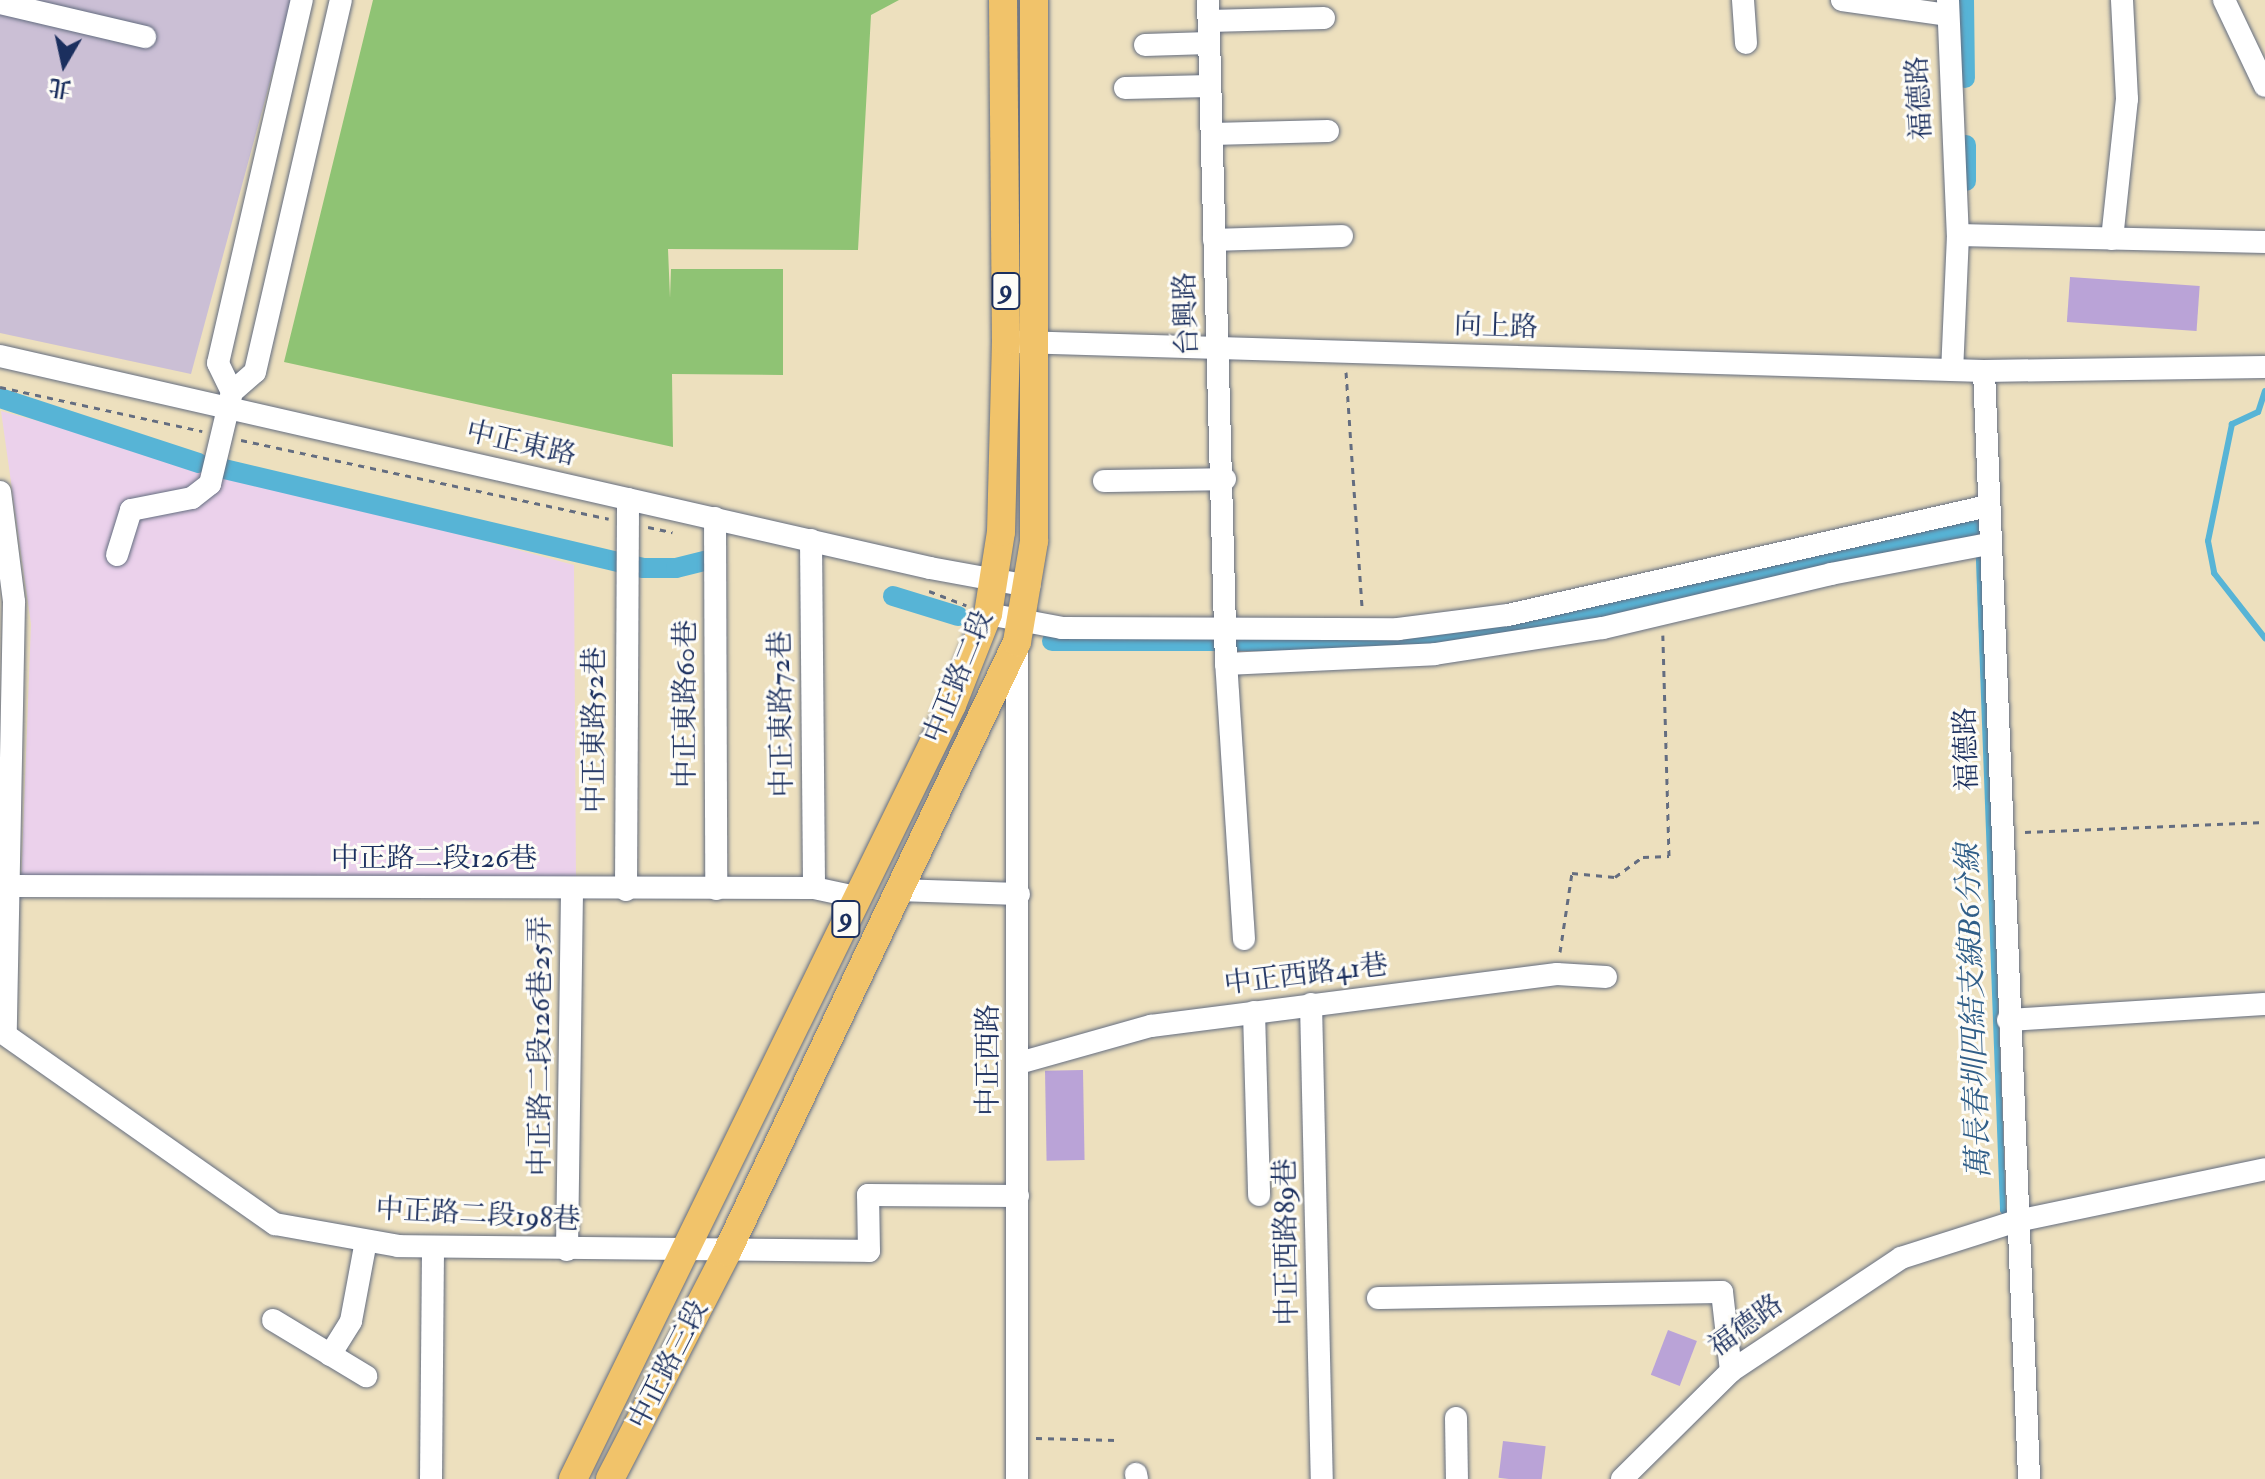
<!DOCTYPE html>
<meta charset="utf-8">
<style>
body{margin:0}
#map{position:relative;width:2265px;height:1479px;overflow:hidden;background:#ede0be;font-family:"IM FELL Double Pica","Noto Serif TC",serif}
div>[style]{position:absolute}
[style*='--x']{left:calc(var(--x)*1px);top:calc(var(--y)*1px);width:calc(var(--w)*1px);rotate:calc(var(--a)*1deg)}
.built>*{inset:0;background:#ebd1eb}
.industrial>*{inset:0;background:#cbbfd5}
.green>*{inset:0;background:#8fc374}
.stream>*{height:6px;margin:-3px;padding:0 3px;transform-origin:3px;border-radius:3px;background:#57b4d6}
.canal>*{height:20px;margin:-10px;padding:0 10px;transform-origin:10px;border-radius:10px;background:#57b4d6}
.building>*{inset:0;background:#baa3d7;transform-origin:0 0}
.path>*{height:3px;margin-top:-1.5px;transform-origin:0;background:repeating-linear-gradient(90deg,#646d80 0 6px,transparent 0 12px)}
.roads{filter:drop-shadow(0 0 2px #646d80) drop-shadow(0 0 2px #646d80)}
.minor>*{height:22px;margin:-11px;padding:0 11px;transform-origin:11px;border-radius:11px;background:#fff}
.major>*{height:28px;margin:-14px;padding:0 14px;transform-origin:14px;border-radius:14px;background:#f1c36a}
span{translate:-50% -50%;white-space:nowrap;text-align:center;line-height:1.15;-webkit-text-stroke:6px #fdfcf7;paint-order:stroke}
.shield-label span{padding:2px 6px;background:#fdfcf7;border:2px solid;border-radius:6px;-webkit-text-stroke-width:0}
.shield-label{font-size:26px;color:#1b2f5e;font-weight:700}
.street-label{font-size:28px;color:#1b2f5e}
.water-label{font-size:30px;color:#305e88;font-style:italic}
.north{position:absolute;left:24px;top:24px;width:80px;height:80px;-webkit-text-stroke:6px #fdfcf7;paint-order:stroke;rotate:189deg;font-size:22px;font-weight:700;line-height:32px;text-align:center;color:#1b2f5e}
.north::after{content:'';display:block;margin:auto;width:28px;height:36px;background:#1b2f5e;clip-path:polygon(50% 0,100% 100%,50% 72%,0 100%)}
</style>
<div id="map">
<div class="built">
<div style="clip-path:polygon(1px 411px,574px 565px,576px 884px,21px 886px,31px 624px)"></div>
</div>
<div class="industrial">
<div style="clip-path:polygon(0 0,292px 0,191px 374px,0 333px)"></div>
</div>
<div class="green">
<div style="clip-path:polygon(373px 0,899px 0,871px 15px,858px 250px,668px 249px,670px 298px,671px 269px,783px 269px,783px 375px,672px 374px,673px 447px,284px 362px)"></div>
</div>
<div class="stream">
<div style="--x:2265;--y:391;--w:22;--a:108"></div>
<div style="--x:2258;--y:412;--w:29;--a:155"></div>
<div style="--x:2232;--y:424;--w:119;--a:101.6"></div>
<div style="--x:2208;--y:541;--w:33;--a:79"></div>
<div style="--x:2214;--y:573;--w:83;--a:51.9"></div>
<div style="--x:1978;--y:534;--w:676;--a:87.88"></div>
<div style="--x:2003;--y:1210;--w:12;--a:59"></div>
<div style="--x:1960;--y:539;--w:19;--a:-16"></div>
<div style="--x:1978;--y:534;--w:10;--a:-107"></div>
<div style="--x:1236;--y:641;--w:5;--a:90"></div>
<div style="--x:1236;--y:646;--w:122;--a:0.5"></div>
</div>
<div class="canal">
<div style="--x:1964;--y:0;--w:78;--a:89.3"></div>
<div style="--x:1966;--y:145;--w:36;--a:90"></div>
<div style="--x:0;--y:398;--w:209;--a:18.1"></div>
<div style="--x:220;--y:468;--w:434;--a:13.3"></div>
<div style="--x:642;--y:568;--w:34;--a:0"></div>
<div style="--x:676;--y:568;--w:30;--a:-14"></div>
<div style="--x:893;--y:596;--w:68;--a:17.1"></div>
<div style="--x:1052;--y:641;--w:345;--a:0"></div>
<div style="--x:1397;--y:641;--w:81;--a:-4.2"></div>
<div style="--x:1478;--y:635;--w:509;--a:-12.59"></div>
<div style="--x:1975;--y:524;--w:5;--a:-101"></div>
</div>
<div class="building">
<div style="left:2070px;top:277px;width:130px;height:45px;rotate:4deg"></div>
<div style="left:1083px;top:1070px;width:90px;height:38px;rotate:89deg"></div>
<div style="left:1668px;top:1330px;width:31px;height:48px;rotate:21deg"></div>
<div style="left:1503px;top:1441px;width:43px;height:37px;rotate:7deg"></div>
</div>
<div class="path">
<div style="--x:1346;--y:372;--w:237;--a:86.1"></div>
<div style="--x:0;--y:387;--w:207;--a:12.3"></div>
<div style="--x:241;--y:440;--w:376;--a:12.1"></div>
<div style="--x:648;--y:527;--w:25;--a:12"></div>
<div style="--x:929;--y:591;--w:40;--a:21"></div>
<div style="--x:2025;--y:832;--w:240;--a:-2.4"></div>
<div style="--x:1560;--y:952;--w:80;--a:-81.4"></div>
<div style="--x:1572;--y:873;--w:43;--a:5.3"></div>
<div style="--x:1615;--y:877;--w:34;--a:-36"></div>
<div style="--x:1643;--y:857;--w:26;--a:-2"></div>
<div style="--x:1669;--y:856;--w:221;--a:-91.6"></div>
<div style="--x:1036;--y:1438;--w:80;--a:1.4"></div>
</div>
<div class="roads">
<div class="minor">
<div style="--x:1208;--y:0;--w:664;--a:88.45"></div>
<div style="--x:1743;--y:0;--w:43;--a:86"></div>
<div style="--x:1842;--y:0;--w:106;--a:8.1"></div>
<div style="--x:1948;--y:0;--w:235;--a:87.6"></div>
<div style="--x:1958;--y:235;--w:135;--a:92.5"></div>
<div style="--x:2224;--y:0;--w:95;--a:64.5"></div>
<div style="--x:0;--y:3;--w:149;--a:13.2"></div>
<div style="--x:1209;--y:21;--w:115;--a:-1.5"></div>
<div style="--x:1145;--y:45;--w:64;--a:-1.8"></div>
<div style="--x:1125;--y:88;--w:85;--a:-1.3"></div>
<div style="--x:1212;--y:134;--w:116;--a:-1.5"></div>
<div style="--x:1958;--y:235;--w:307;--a:1.3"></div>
<div style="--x:2112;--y:239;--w:141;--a:-83.9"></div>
<div style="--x:2127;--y:99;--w:99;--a:-92.9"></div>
<div style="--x:1214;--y:240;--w:128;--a:-1.8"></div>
<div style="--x:1019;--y:342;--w:965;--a:1.72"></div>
<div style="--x:1984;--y:371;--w:281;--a:-0.8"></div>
<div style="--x:0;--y:356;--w:954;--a:12.84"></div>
<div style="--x:930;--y:568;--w:101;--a:10.3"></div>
<div style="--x:1984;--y:371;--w:1109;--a:87.67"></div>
<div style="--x:232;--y:392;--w:32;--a:-116"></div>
<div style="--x:218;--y:363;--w:373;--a:-77"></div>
<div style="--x:1104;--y:481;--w:121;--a:-0.9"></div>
<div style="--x:0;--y:492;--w:111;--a:82.7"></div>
<div style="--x:14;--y:602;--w:432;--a:91.1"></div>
<div style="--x:715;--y:518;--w:371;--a:89.8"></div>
<div style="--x:811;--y:540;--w:348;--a:89.5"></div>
<div style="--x:117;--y:555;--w:47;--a:-72.7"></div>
<div style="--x:131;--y:510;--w:62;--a:-11.1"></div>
<div style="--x:192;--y:498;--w:23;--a:-38"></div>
<div style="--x:210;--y:484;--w:95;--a:-76.6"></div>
<div style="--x:232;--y:392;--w:30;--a:-41"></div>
<div style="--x:255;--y:372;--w:382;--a:-77"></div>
<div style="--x:988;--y:614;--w:75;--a:10.7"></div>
<div style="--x:1062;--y:628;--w:336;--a:0.2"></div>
<div style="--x:1398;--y:629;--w:111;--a:-7.3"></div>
<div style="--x:1508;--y:615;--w:493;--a:-12.8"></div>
<div style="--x:1017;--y:647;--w:832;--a:90"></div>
<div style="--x:11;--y:886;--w:803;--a:0.14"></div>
<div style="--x:814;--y:888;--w:43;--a:12.1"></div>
<div style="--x:626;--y:890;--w:391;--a:-89.7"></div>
<div style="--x:897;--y:890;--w:122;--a:1.9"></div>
<div style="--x:1244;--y:939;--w:276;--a:-93.7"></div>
<div style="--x:1226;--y:664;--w:209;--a:-2.7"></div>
<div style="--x:1435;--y:654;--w:170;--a:-8.8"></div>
<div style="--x:1603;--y:628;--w:234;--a:-13.3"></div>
<div style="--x:1831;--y:574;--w:161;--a:-10.8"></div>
<div style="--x:1311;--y:1004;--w:475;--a:88.7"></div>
<div style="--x:1254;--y:1012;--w:183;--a:88.4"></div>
<div style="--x:2008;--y:1020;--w:257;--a:-3.6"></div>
<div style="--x:0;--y:1031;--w:336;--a:35.1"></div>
<div style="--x:275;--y:1224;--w:125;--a:10.1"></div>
<div style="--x:398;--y:1246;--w:471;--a:0.6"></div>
<div style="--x:869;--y:1251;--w:56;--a:-91"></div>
<div style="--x:868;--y:1195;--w:150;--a:0.4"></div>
<div style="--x:1019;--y:1063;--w:137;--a:-15.7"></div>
<div style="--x:1151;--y:1026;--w:409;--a:-7.3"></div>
<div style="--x:1557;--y:974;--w:49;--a:3.5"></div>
<div style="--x:567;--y:1250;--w:360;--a:-89.2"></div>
<div style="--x:1378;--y:1298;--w:344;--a:-1"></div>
<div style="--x:1722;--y:1292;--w:80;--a:83.5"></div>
<div style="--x:273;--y:1320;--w:109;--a:31.1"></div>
<div style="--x:330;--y:1355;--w:40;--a:-58"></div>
<div style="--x:351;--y:1321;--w:81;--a:-79.4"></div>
<div style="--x:1456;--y:1418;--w:61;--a:89.1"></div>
<div style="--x:1136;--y:1474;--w:5;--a:79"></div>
<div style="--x:431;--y:1479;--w:230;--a:-89.5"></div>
<div style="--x:1622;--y:1479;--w:153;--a:-44.7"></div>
<div style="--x:1731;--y:1371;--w:204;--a:-33.6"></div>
<div style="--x:1901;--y:1258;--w:122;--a:-17.7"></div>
<div style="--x:2017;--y:1221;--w:253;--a:-11.8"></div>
</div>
<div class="major">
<div style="--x:573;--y:1479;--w:862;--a:-63.91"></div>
<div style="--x:952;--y:705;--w:98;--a:-68.4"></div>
<div style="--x:988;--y:614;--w:83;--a:-81"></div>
<div style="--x:1001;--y:532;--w:191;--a:-88.5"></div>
<div style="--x:1006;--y:341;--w:341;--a:-90.5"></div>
<div style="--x:610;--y:1479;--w:255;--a:-62.7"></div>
<div style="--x:727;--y:1252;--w:675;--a:-64.57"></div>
<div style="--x:1017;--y:642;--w:102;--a:-80.4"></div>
<div style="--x:1034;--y:541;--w:541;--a:-90"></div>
</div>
</div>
<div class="shield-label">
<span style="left:1006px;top:291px">9</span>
<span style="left:846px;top:919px">9</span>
</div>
<div class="street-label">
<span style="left:1920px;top:98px;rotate:-93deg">福德路</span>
<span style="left:1187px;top:314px;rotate:-92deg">台興路</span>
<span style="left:1496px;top:327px;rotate:2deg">向上路</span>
<span style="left:521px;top:444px;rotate:13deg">中正東路</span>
<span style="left:959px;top:677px;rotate:-68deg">中正路二段</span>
<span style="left:686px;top:704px;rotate:-90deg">中正東路60巷</span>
<span style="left:782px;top:714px;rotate:-91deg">中正東路72巷</span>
<span style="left:595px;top:730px;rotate:-90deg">中正東路52巷</span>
<span style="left:1967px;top:749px;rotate:-92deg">福德路</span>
<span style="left:434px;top:859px">中正路二段126巷</span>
<span style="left:1306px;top:975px;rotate:-7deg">中正西路41巷</span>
<span style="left:541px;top:1046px;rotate:-90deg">中正路二段126巷25弄</span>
<span style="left:989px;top:1060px;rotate:-90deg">中正西路</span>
<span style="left:478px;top:1215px;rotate:3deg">中正路二段198巷</span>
<span style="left:1287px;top:1242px;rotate:-91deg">中正西路89巷</span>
<span style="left:1746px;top:1326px;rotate:-36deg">福德路</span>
<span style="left:669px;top:1365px;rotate:-63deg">中正路三段</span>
</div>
<div class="water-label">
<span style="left:1974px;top:1011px;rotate:-92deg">萬長春圳四結支線B6分線</span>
</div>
<div class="north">北</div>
</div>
